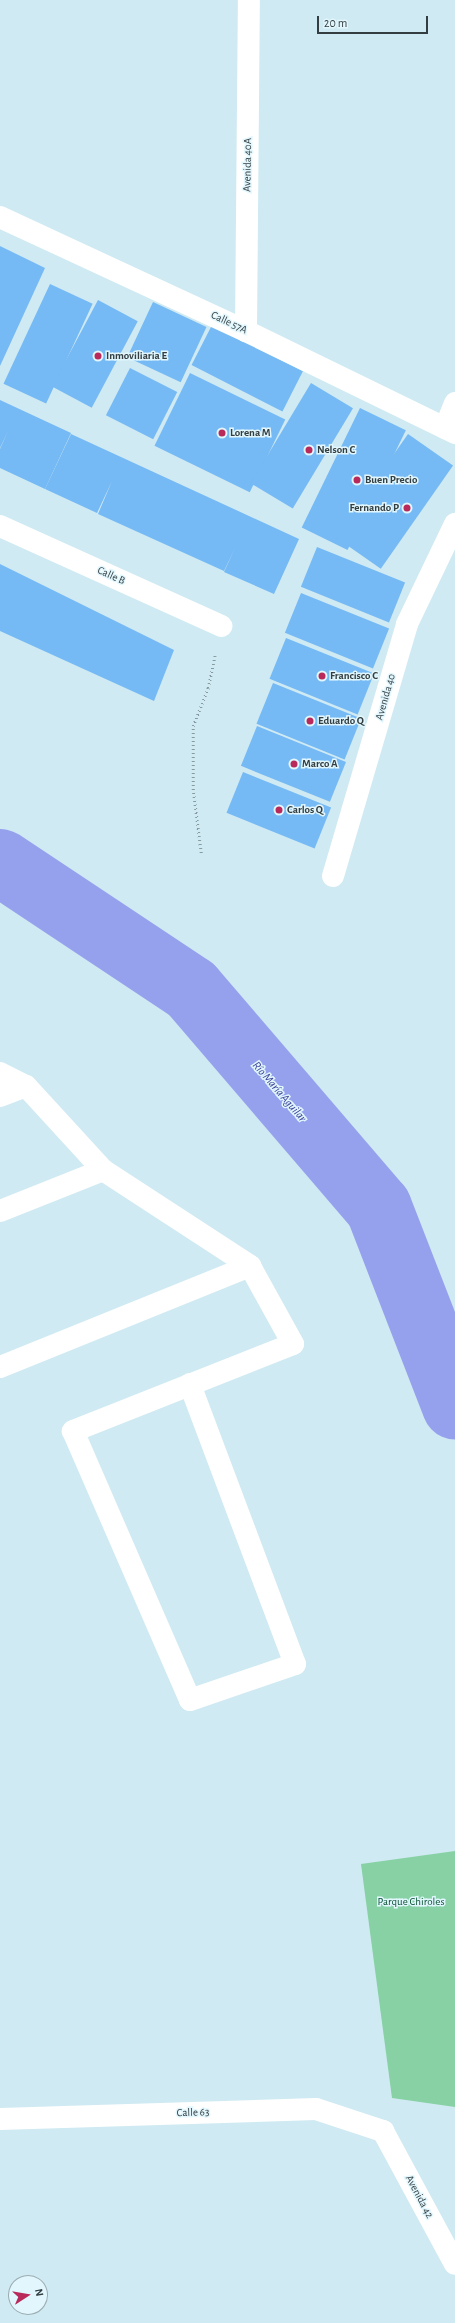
<!DOCTYPE html>
<meta charset="utf-8">
<style>
body{margin:0}
#map{position:relative;width:455px;height:2323px;overflow:hidden;background:#cfeaf2;font-family:"Alegreya Sans",sans-serif}
div>[style]{position:absolute}
[style*='--x']{left:calc(var(--x)*1px);top:calc(var(--y)*1px);width:calc(var(--w)*1px);rotate:calc(var(--a)*1deg)}
.green>*{inset:0;background:#87d1a5}
.river>*{height:67px;margin:-33.5px;padding:0 33.5px;transform-origin:33.5px;border-radius:33.5px;background:#96a1ee}
.building>*{inset:0;background:#75b9f5;transform-origin:0 0}
.path>*{height:2.5px;margin-top:-1.25px;transform-origin:0;background:repeating-linear-gradient(90deg,#879a9f 0 1px,transparent 0 4px)}
.minor>*{height:22px;margin:-11px;padding:0 11px;transform-origin:11px;border-radius:11px;background:#fff}
.dots>*{width:11px;height:11px;translate:-50% -50%;box-sizing:border-box;border:2px solid #e1f7fd;border-radius:50%}
span{translate:-50% -50%;white-space:nowrap;text-align:center;line-height:1.15;-webkit-text-stroke:3px #e1f7fd;paint-order:stroke}
.street-label{font-size:11px;color:#343e41}
.poi-label{font-size:11px;color:#343e41;font-weight:700}
.left{translate:0 -50%;text-align:left}
.right{translate:-100% -50%;text-align:right}
.park-label{font-size:11px;color:#074e2f}
.water-label{font-size:12px;color:#3f439c;font-style:italic}
.north{position:absolute;left:8px;top:2275px;width:40px;height:40px;box-sizing:border-box;background:#e1f7fd;border:1px solid #9cadb2;border-radius:50%;rotate:78deg;font-size:11px;font-weight:700;line-height:16px;text-align:center;color:#343e41}
.north::after{content:'';display:block;margin:auto;width:14px;height:18px;background:#b92a5a;clip-path:polygon(50% 0,100% 100%,50% 72%,0 100%)}
.scale{position:absolute;left:317px;top:16px;width:111px;height:18px;box-sizing:border-box;border:2px solid #343e41;border-top:0;padding-left:5px;font-size:12px;line-height:14px;white-space:nowrap;color:#343e41;-webkit-text-stroke:3px #e1f7fd;paint-order:stroke}
</style>
<div id="map">
<div class="green">
<div style="clip-path:polygon(455px 1851px,455px 2107px,392px 2098px,361px 1864px)"></div>
</div>
<div class="river">
<div style="--x:0;--y:862;--w:229;--a:33.6"></div>
<div style="--x:191;--y:989;--w:287;--a:49.4"></div>
<div style="--x:378;--y:1207;--w:213;--a:68.8"></div>
</div>
<div class="building">
<div style="clip-path:polygon(0 246px,45px 268px,0 366px)"></div>
<div style="left:50px;top:284px;width:47px;height:110px;rotate:25deg"></div>
<div style="left:98px;top:300px;width:45px;height:98px;rotate:28deg"></div>
<div style="left:153px;top:302px;width:59px;height:61px;rotate:25deg"></div>
<div style="left:212px;top:325px;width:102px;height:45px;rotate:27deg"></div>
<div style="left:130px;top:368px;width:53px;height:53px;rotate:27deg"></div>
<div style="left:190px;top:373px;width:106px;height:81px;rotate:26deg"></div>
<div style="left:311px;top:383px;width:49px;height:117px;rotate:31deg"></div>
<div style="clip-path:polygon(0 400px,71px 433px,45px 489px,0 468px,0 449px,8px 431px,0 448px)"></div>
<div style="left:360px;top:408px;width:51px;height:133px;rotate:26deg"></div>
<div style="clip-path:polygon(71px 434px,299px 539px,274px 594px,224px 572px,235px 548px,224px 571px,98px 514px,112px 481px,97px 513px,45px 489px)"></div>
<div style="left:408px;top:434px;width:55px;height:126px;rotate:35deg"></div>
<div style="left:317px;top:547px;width:95px;height:43px;rotate:22deg"></div>
<div style="clip-path:polygon(0 564px,174px 650px,154px 701px,0 631px)"></div>
<div style="left:301px;top:593px;width:95px;height:43px;rotate:22deg"></div>
<div style="left:286px;top:638px;width:95px;height:44px;rotate:22deg"></div>
<div style="left:273px;top:683px;width:95px;height:44px;rotate:22deg"></div>
<div style="left:257px;top:726px;width:96px;height:43px;rotate:22deg"></div>
<div style="left:243px;top:772px;width:95px;height:44px;rotate:22deg"></div>
</div>
<div class="path">
<div style="--x:201;--y:853;--w:64;--a:-97.2"></div>
<div style="--x:193;--y:790;--w:64;--a:-90"></div>
<div style="--x:193;--y:726;--w:41;--a:-68.5"></div>
<div style="--x:208;--y:688;--w:33;--a:-78"></div>
</div>
<div class="minor">
<div style="--x:0;--y:217;--w:271;--a:24.9"></div>
<div style="--x:246;--y:331;--w:233;--a:26"></div>
<div style="--x:246;--y:331;--w:331;--a:-89.5"></div>
<div style="--x:445;--y:428;--w:27;--a:-68"></div>
<div style="--x:0;--y:526;--w:243;--a:24.3"></div>
<div style="--x:333;--y:876;--w:263;--a:-73.6"></div>
<div style="--x:407;--y:624;--w:111;--a:-64.4"></div>
<div style="--x:0;--y:1073;--w:29;--a:27"></div>
<div style="--x:26;--y:1086;--w:114;--a:47.5"></div>
<div style="--x:103;--y:1170;--w:176;--a:33.1"></div>
<div style="--x:250;--y:1266;--w:89;--a:61.1"></div>
<div style="--x:293;--y:1344;--w:237;--a:158.4"></div>
<div style="--x:73;--y:1431;--w:293;--a:66.5"></div>
<div style="--x:190;--y:1700;--w:111;--a:-18.9"></div>
<div style="--x:295;--y:1664;--w:299;--a:-110.6"></div>
<div style="--x:0;--y:1096;--w:28;--a:-21"></div>
<div style="--x:0;--y:1211;--w:111;--a:-21.7"></div>
<div style="--x:0;--y:1367;--w:270;--a:-22"></div>
<div style="--x:0;--y:2119;--w:316;--a:-1.8"></div>
<div style="--x:316;--y:2109;--w:71;--a:18.2"></div>
<div style="--x:383;--y:2131;--w:151;--a:61.6"></div>
</div>
<div class="dots">
<div style="left:98px;top:356px;background:#b92a5a"></div>
<div style="left:222px;top:433px;background:#b92a5a"></div>
<div style="left:309px;top:450px;background:#b92a5a"></div>
<div style="left:357px;top:480px;background:#b92a5a"></div>
<div style="left:407px;top:508px;background:#b92a5a"></div>
<div style="left:322px;top:676px;background:#b92a5a"></div>
<div style="left:310px;top:721px;background:#b92a5a"></div>
<div style="left:294px;top:764px;background:#b92a5a"></div>
<div style="left:279px;top:810px;background:#b92a5a"></div>
</div>
<div class="street-label">
<span style="left:248px;top:165px;rotate:-89deg">Avenida 40A</span>
<span style="left:229px;top:323px;rotate:25deg">Calle 57A</span>
<span style="left:111px;top:576px;rotate:24deg">Calle B</span>
<span style="left:386px;top:697px;rotate:-74deg">Avenida 40</span>
<span style="left:193px;top:2113px;rotate:-2deg">Calle 63</span>
<span style="left:419px;top:2197px;rotate:62deg">Avenida 42</span>
</div>
<div class="poi-label">
<span class="left" style="left:106px;top:356px">Inmoviliaria E</span>
<span class="left" style="left:230px;top:433px">Lorena M</span>
<span class="left" style="left:317px;top:450px">Nelson C</span>
<span class="left" style="left:365px;top:480px">Buen Precio</span>
<span class="right" style="left:399px;top:508px">Fernando P</span>
<span class="left" style="left:330px;top:676px">Francisco C</span>
<span class="left" style="left:318px;top:721px">Eduardo Q</span>
<span class="left" style="left:302px;top:764px">Marco A</span>
<span class="left" style="left:287px;top:810px">Carlos Q</span>
</div>
<div class="park-label">
<span style="left:411px;top:1902px">Parque Chiroles</span>
</div>
<div class="water-label">
<span style="left:279px;top:1092px;rotate:49deg">Río María Aguilar</span>
</div>
<div class="north">N</div>
<div class="scale">20 m</div>
</div>
